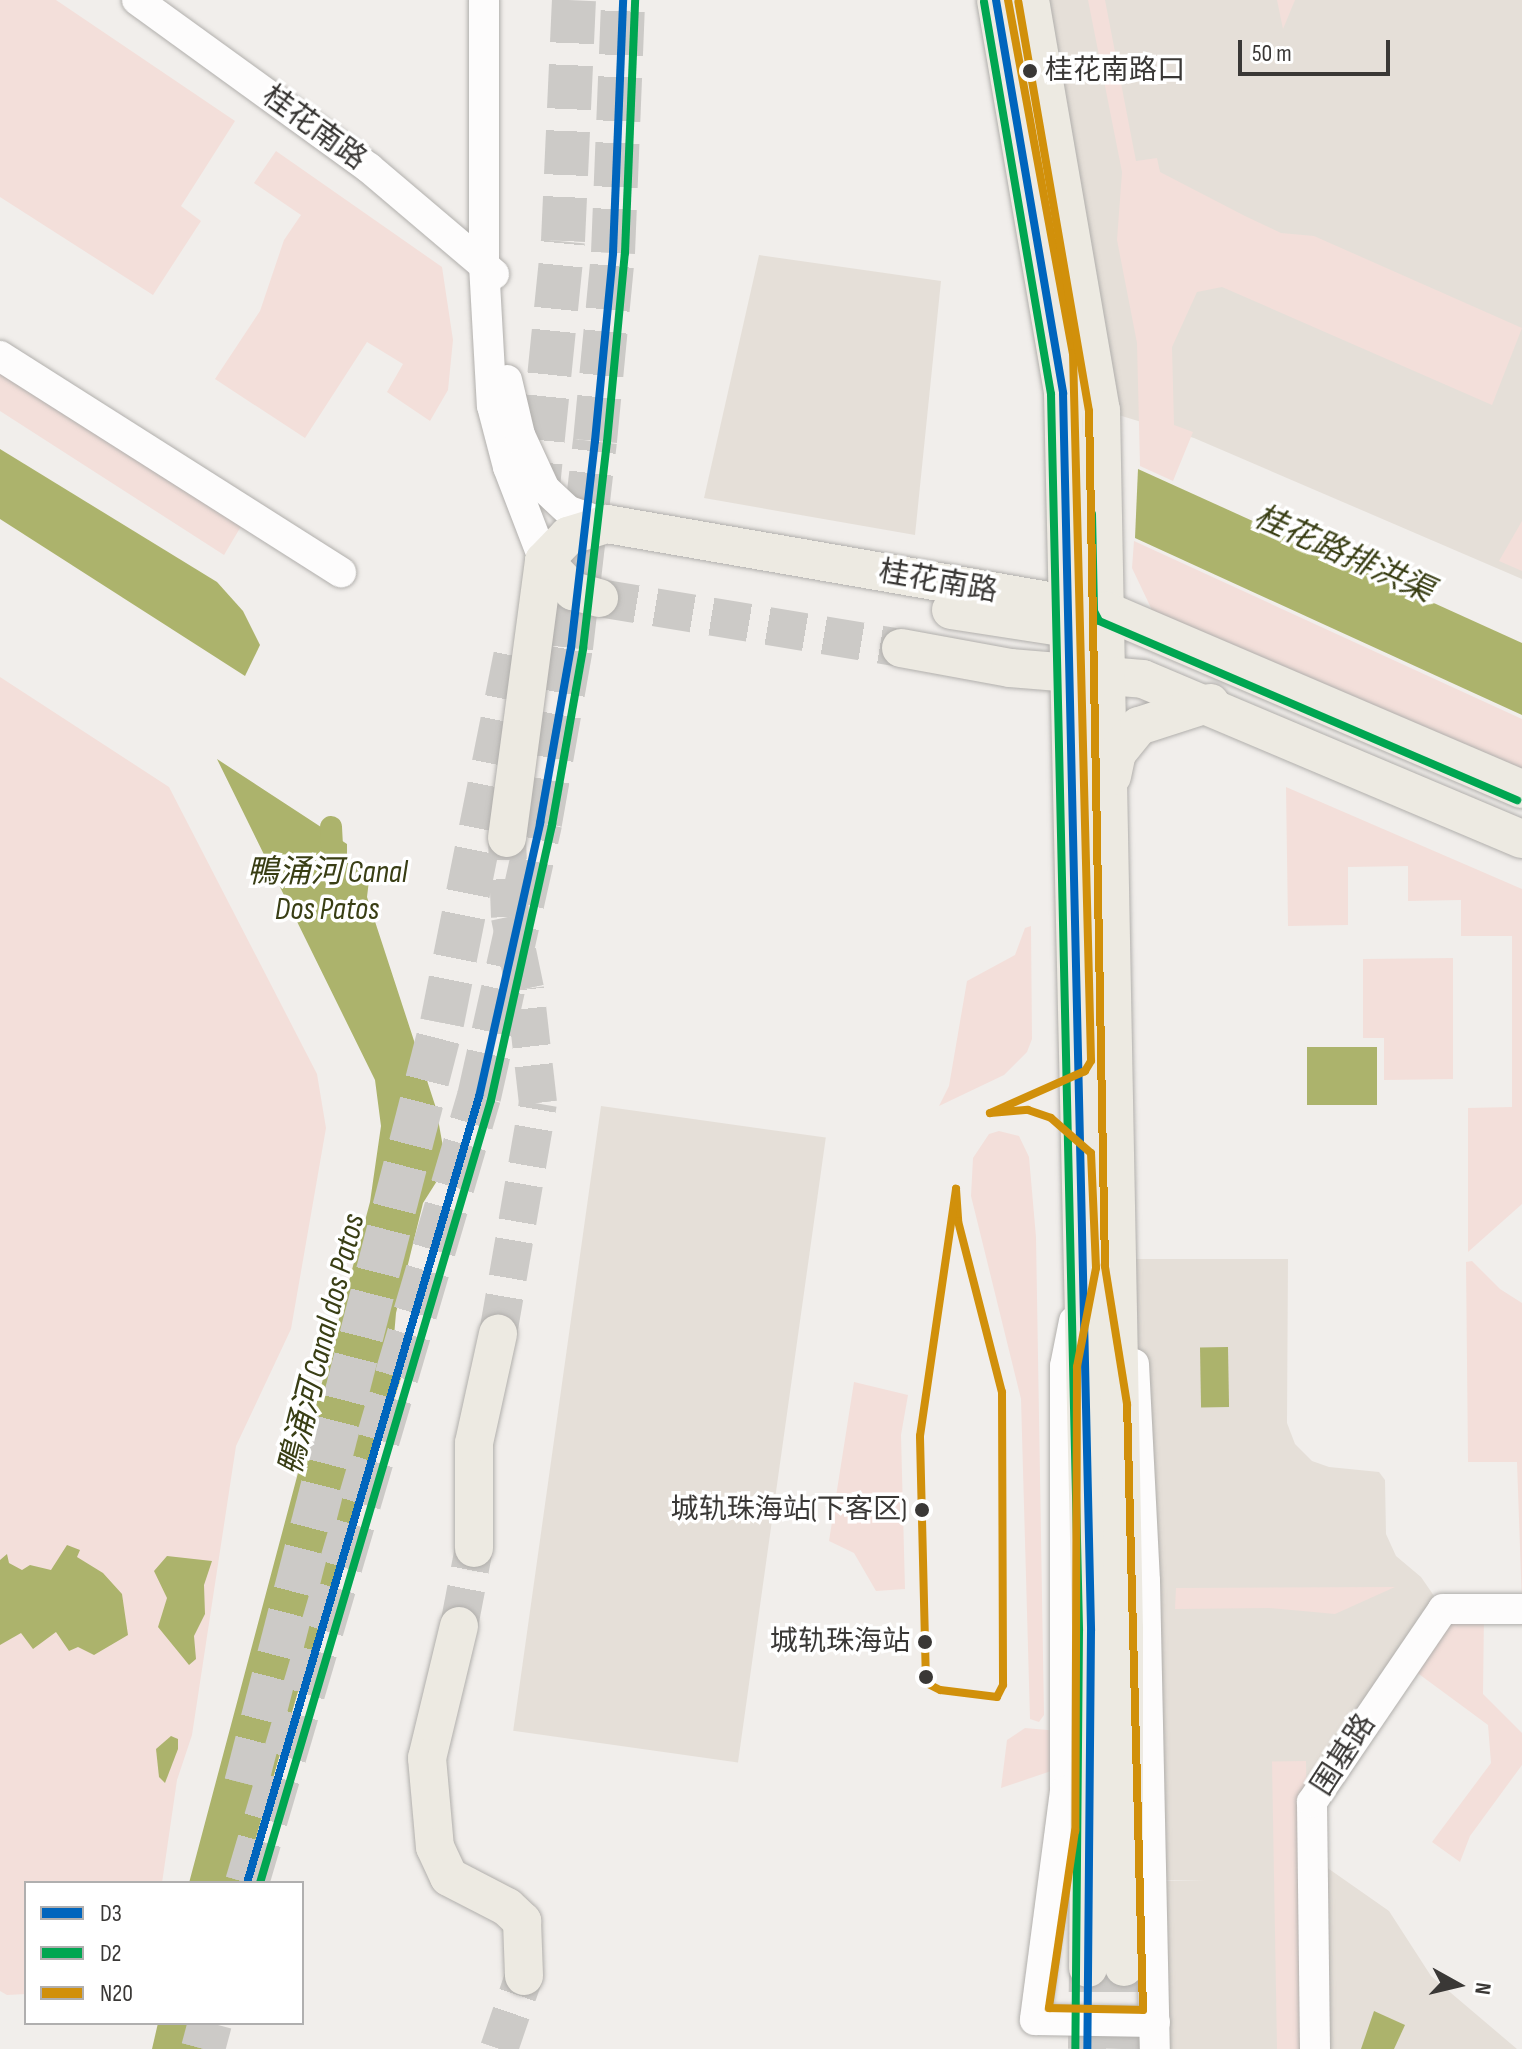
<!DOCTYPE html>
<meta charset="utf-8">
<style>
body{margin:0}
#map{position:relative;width:1522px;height:2049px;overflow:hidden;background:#f1eeeb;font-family:"Sofia Sans Condensed","Noto Sans SC",sans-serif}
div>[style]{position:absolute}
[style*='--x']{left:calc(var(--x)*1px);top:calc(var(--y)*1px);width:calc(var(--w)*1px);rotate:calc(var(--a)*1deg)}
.built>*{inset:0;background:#e5dfd8;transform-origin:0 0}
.green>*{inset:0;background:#f3dfda;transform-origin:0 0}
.water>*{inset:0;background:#acb36c;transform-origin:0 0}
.canal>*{height:22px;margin:-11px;padding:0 11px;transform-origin:11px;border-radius:11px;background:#acb36c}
.major-tunnel>*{height:38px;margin-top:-19px;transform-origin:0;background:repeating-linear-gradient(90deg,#cccac7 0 38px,transparent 0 57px)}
.highway-tunnel>*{height:44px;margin-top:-22px;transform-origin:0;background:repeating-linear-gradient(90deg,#cccac7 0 44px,transparent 0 66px)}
.roads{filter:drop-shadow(0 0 2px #b1afac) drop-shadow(0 0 2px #b1afac)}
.minor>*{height:30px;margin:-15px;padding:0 15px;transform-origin:15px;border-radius:15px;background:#fdfcfc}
.major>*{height:38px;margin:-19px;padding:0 19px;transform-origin:19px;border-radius:19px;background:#edeae2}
.bus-1>*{height:8px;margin:-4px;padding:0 4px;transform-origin:4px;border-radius:4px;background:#0065bd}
.bus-2>*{height:8px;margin:-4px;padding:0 4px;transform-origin:4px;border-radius:4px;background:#00a651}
.bus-3>*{height:8px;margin:-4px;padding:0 4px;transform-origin:4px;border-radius:4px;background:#d1900b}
.dots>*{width:22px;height:22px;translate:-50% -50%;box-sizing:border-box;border:4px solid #fff;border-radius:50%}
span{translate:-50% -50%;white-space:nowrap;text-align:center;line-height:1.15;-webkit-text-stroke:7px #fff;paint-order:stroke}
.bus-label{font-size:28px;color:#3a3836}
.left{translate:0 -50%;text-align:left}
.right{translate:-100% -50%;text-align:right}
.street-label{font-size:30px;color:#3a3836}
.water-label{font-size:32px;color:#393e14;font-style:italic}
.legend{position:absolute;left:24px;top:1881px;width:280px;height:144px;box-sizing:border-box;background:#fff;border:2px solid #b0afaf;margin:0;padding:10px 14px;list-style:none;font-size:24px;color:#3a3836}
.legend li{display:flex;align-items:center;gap:16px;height:40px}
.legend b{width:40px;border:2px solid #b0afaf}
.north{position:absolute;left:1418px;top:1945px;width:80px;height:80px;-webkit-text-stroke:6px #fff;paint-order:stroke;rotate:98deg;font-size:22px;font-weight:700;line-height:32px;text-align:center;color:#3a3836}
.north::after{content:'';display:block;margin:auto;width:28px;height:36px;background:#3a3836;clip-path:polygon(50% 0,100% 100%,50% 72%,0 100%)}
.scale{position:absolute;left:1238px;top:40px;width:152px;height:36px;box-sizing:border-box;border:4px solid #3a3836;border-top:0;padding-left:10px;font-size:24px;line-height:28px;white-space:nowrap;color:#3a3836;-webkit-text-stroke:6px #fff;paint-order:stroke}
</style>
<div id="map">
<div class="built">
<div style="clip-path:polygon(1031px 0,1522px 0,1522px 579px,1194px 438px,1102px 410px)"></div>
<div style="clip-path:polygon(759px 255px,941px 281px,915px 535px,704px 498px)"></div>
<div style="left:601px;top:1106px;width:227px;height:631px;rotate:8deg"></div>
<div style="clip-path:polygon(1118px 1259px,1288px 1259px,1287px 1423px,1295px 1444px,1312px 1461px,1329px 1467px,1379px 1472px,1385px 1480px,1386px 1534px,1396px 1556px,1421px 1577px,1443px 1609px,1311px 1801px,1314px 2049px,1156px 2049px,1153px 1881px,1206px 1880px,1152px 1880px)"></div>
<div style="clip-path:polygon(1313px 1849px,1329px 1869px,1389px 1911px,1431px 1976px,1517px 2049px,1316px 2049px)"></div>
</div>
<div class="green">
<div style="clip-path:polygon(0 0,56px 0,235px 121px,181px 206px,201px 221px,153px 295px,0 197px)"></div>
<div style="clip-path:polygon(1088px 0,1105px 0,1136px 161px,1157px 158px,1160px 172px,1245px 216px,1281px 233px,1314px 236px,1522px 328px,1492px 405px,1222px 287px,1197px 292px,1172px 347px,1174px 425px,1193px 432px,1173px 481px,1140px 466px,1137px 343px,1117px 240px,1122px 172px)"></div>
<div style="clip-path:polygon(1277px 0,1295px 0,1283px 29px)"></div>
<div style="clip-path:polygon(276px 151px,442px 267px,453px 340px,448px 390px,430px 421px,387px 392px,403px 364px,367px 342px,305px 438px,215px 379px,260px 311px,284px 240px,301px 215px,254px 183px)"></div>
<div style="clip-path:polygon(0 354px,246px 518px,224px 555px,0 411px)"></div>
<div style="clip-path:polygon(1522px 521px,1522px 571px,1499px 561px)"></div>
<div style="clip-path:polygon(1134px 541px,1522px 719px,1522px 785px,1147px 626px,1151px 608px,1132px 568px)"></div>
<div style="clip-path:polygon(0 677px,169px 787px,317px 1074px,326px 1128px,291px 1329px,236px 1446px,192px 1735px,177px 1780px,162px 1883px,26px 1883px,26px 1994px,7px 1995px,0 1991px)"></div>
<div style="clip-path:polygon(1286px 787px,1522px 889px,1522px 1204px,1468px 1252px,1468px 1108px,1512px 1107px,1512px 936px,1461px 936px,1461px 900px,1408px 901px,1408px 866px,1348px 867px,1348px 925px,1288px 926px)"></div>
<div style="clip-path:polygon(1031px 926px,1032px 1039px,1027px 1052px,1004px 1075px,939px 1106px,949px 1086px,967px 981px,1015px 955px,1025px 928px)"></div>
<div style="clip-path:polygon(1453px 958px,1453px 1079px,1384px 1080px,1384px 1038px,1363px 1038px,1363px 959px)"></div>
<div style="clip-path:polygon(999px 1131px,1019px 1136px,1029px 1157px,1036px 1237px,1044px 1715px,1039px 1722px,1030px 1719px,1021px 1399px,971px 1196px,973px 1158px,989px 1134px)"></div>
<div style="clip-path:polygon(1472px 1261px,1500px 1289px,1522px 1303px,1522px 1605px,1517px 1462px,1468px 1462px,1466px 1262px)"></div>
<div style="clip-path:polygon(854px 1382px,908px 1395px,901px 1435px,905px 1589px,876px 1591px,854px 1553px,829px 1541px)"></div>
<div style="clip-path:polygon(1395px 1587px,1335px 1614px,1269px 1608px,1175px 1609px,1176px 1588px)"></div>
<div style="clip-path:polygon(1445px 1612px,1484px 1612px,1483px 1694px,1522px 1733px,1522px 1765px,1470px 1836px,1460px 1862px,1432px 1842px,1491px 1763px,1488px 1725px,1408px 1666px)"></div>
<div style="clip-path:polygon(1025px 1728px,1059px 1731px,1060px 1768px,1001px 1788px,1007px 1740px)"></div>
<div style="left:1306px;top:1761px;width:288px;height:34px;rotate:89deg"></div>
</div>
<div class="water">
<div style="clip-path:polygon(0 449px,217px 582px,243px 611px,260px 645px,245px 676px,0 519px)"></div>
<div style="clip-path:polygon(1138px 469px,1522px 643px,1522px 715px,1135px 538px)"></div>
<div style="clip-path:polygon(217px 759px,347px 844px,347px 859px,370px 872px,367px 897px,436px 1108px,443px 1147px,442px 1173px,423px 1203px,396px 1313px,393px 1348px,404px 1369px,297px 1695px,243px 1883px,189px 1883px,370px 1202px,381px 1126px,375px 1080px)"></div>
<div style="left:1307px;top:1047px;width:70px;height:58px"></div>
<div style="left:1228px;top:1347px;width:60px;height:28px;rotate:89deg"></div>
<div style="clip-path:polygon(67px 1545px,80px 1550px,77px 1557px,103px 1573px,122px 1594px,128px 1635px,94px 1655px,78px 1647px,69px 1651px,56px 1632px,33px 1649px,21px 1633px,0 1645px,0 1560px,7px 1554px,9px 1563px,22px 1570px,30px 1565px,51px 1570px)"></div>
<div style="clip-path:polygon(167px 1556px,212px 1561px,204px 1585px,205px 1614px,194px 1636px,196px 1659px,189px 1665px,158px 1627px,167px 1598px,154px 1571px)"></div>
<div style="clip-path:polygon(171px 1736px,178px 1739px,178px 1749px,165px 1783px,159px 1777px,156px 1749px)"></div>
<div style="clip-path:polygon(1374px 2011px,1405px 2025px,1394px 2049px,1361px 2049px)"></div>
<div style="clip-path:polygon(158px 2023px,212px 2023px,206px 2049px,152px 2049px)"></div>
</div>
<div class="canal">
<div style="--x:331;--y:827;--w:37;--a:87"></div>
</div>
<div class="major-tunnel">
<div style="--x:599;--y:598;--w:306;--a:9.4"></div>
<div style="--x:498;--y:1334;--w:234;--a:-80.2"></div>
<div style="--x:538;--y:1103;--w:115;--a:-96.5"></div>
<div style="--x:525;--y:989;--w:74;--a:-101.8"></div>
<div style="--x:510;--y:917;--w:79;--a:-92.2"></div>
<div style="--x:459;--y:1626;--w:79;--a:-79.1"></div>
<div style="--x:499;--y:2049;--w:77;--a:-71.1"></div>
<div style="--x:1087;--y:2049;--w:81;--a:-89.3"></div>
<div style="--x:1122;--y:2049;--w:82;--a:-88.6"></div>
</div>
<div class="highway-tunnel">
<div style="--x:536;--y:506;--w:266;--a:-84.2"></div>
<div style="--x:563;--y:241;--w:241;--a:-87.4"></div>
<div style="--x:246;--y:1784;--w:786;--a:-75.56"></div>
<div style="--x:442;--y:1023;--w:377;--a:-78.7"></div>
<div style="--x:247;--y:1883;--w:820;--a:-73.56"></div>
<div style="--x:479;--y:1097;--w:281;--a:-77.4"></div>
<div style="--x:540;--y:823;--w:178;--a:-80"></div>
<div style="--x:571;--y:648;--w:208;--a:-83.4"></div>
<div style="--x:595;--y:441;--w:189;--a:-84.5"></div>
<div style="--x:613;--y:253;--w:253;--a:-87.7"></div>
<div style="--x:203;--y:2049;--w:27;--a:-75"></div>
</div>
<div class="roads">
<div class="minor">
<div style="--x:137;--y:0;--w:286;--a:35.9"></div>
<div style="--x:369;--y:168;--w:164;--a:40.3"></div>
<div style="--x:484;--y:0;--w:265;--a:90"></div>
<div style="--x:484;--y:265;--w:141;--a:86.8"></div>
<div style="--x:492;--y:406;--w:63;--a:75.3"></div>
<div style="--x:508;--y:467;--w:101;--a:69"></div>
<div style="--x:0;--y:356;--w:404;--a:32.4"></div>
<div style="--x:507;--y:380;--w:57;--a:76.7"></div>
<div style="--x:520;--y:435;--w:60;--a:65.2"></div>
<div style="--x:545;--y:489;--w:33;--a:43"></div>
<div style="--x:569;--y:511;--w:40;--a:18.9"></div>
<div style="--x:1074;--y:1321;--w:46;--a:101.3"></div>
<div style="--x:1065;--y:1366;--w:425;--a:90"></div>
<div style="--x:1065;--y:1791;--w:231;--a:97.5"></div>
<div style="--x:1035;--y:2020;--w:120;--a:1"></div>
<div style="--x:1134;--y:1364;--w:217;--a:87.1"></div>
<div style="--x:1145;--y:1581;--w:468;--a:88.8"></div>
<div style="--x:1315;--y:2049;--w:247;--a:-90.7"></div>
<div style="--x:1312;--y:1802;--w:233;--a:-55.8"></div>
<div style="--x:1443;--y:1609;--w:79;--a:0"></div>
</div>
<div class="major">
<div style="--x:996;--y:0;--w:399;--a:80.3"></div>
<div style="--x:1063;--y:393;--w:1238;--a:88.7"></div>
<div style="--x:1091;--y:1631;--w:337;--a:90.5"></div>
<div style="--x:1030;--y:0;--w:416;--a:80.2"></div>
<div style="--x:1101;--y:410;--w:1219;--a:88.92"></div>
<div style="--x:1124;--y:1629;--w:338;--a:90"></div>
<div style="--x:544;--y:561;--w:42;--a:46"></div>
<div style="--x:573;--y:591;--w:27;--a:15"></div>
<div style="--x:951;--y:610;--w:131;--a:8.8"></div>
<div style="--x:901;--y:648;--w:111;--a:10.4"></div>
<div style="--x:1010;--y:668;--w:133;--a:4.7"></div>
<div style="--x:1143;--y:679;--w:411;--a:22.9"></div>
<div style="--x:1112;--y:776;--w:24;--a:-78"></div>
<div style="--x:1117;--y:753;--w:35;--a:-51"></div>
<div style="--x:1139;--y:726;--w:75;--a:-17.9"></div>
<div style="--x:507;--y:838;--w:279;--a:-82.4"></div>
<div style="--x:544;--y:561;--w:35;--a:-46"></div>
<div style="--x:568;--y:536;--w:41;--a:-17.1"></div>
<div style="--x:607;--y:524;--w:507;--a:9.89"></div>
<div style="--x:1106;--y:611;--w:452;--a:23.2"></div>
<div style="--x:474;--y:1548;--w:105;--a:-90"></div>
<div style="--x:474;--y:1443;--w:112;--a:-77.6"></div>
<div style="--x:459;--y:1626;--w:136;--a:103.6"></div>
<div style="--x:427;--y:1758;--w:89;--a:84.9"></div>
<div style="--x:435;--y:1847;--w:33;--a:65"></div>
<div style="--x:449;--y:1877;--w:65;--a:27.3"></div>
<div style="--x:507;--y:1907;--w:21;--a:43"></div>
<div style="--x:522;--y:1921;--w:55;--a:87.9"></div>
</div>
</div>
<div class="bus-1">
<div style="--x:996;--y:0;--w:399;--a:80.3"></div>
<div style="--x:1063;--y:393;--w:1238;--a:88.7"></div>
<div style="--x:1091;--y:1631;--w:418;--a:90.5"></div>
<div style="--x:247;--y:1883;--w:820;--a:-73.56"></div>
<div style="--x:479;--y:1097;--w:281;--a:-77.4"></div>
<div style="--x:540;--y:823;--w:178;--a:-80"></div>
<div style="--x:571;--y:648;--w:208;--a:-83.4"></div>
<div style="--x:595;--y:441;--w:189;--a:-84.5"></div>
<div style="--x:613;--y:253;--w:253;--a:-87.7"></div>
</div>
<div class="bus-2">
<div style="--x:984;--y:2;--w:398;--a:80.3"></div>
<div style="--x:1051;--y:394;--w:1237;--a:88.7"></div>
<div style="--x:1079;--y:1631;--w:418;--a:90.5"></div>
<div style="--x:1092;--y:514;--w:97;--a:88.8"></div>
<div style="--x:1094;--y:611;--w:11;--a:63"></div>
<div style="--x:1099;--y:621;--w:455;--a:23.2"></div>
<div style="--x:260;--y:1883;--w:816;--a:-73.56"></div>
<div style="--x:491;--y:1100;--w:282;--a:-77.5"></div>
<div style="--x:552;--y:825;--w:179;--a:-80"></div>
<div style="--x:583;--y:649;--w:208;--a:-83.4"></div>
<div style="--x:607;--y:442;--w:190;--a:-84.6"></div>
<div style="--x:625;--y:253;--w:253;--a:-87.7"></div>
</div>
<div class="bus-3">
<div style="--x:1008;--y:0;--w:359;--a:79.6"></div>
<div style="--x:1073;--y:353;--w:708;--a:88.54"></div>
<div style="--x:1091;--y:1061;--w:12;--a:121"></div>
<div style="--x:1085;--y:1071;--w:104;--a:156.1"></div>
<div style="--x:990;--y:1113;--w:38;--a:-5"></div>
<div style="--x:1028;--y:1110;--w:24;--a:19"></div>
<div style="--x:1051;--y:1118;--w:53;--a:41.2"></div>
<div style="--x:1091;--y:1153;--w:115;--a:87.5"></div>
<div style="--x:1096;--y:1268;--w:101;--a:100.9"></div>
<div style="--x:1077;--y:1367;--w:464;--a:90.2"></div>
<div style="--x:1075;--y:1831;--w:179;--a:98.4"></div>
<div style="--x:1049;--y:2008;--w:94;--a:1.2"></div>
<div style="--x:1143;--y:2010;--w:606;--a:-91.51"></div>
<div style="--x:1127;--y:1404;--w:140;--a:-99.1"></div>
<div style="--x:1105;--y:1266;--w:855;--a:-91.07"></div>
<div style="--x:1089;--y:411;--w:415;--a:-99.8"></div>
<div style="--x:956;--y:1189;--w:32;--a:86"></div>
<div style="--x:958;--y:1221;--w:177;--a:75.6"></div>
<div style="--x:1002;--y:1392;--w:293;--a:89.8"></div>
<div style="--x:1003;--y:1685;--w:13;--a:117"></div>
<div style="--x:997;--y:1697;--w:57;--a:-173"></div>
<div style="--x:940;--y:1690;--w:16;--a:-153"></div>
<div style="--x:926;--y:1683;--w:247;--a:-91.4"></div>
<div style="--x:920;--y:1436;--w:250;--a:-81.7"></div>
</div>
<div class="dots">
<div style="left:1030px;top:71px;background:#3a3836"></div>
<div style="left:922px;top:1510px;background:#3a3836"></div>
<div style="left:925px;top:1642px;background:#3a3836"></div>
<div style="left:926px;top:1677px;background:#3a3836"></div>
</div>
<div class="bus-label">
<span class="left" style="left:1045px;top:71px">桂花南路口</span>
<span class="right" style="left:907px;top:1510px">城轨珠海站(下客区)</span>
<span class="right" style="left:910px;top:1642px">城轨珠海站</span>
</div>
<div class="street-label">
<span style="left:314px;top:128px;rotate:36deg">桂花南路</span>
<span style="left:938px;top:582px;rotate:10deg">桂花南路</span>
<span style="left:1344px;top:1755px;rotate:-57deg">围基路</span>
</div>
<div class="water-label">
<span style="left:1343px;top:555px;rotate:24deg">桂花路排洪渠</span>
<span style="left:327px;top:892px">鴨涌河 Canal<br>Dos Patos</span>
<span style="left:323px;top:1345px;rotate:-76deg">鴨涌河 Canal dos Patos</span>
</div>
<ul class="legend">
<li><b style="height:10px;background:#0065bd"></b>D3</li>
<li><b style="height:10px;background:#00a651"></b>D2</li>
<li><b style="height:10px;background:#d1900b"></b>N20</li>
</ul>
<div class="north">N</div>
<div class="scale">50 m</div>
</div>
